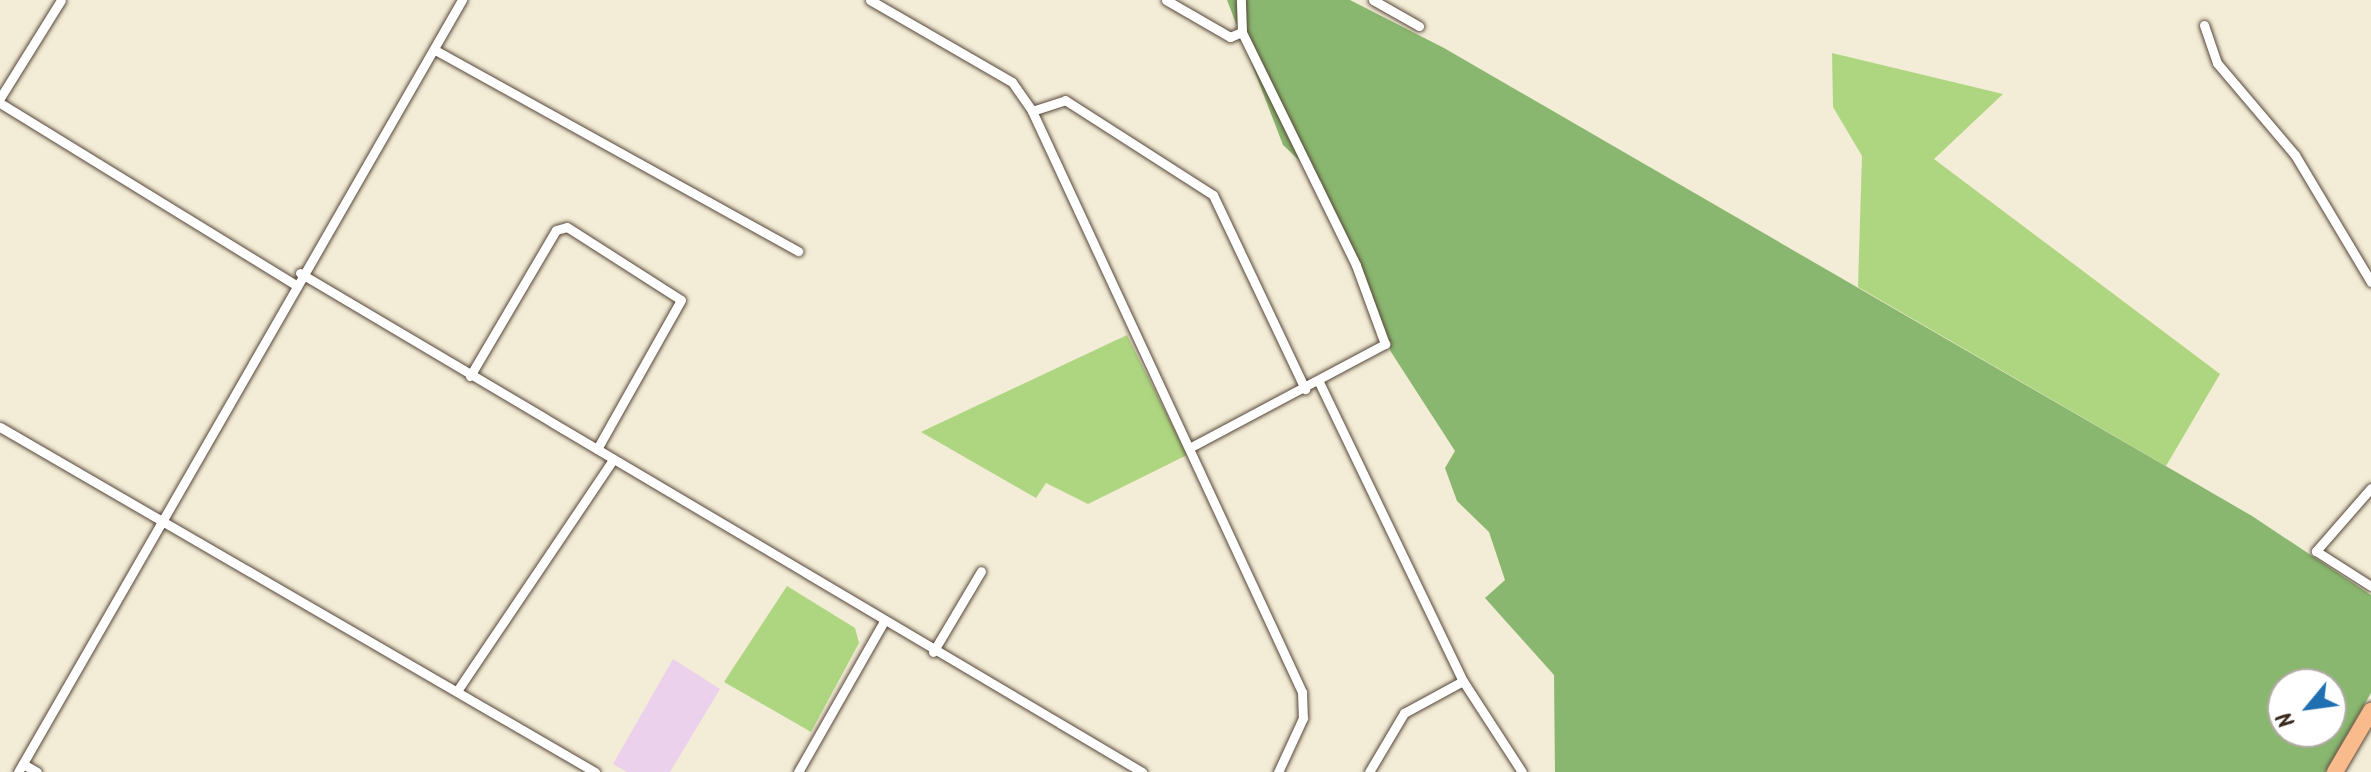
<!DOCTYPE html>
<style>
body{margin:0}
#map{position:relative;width:2371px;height:772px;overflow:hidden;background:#f3ecd6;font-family:Kalam,sans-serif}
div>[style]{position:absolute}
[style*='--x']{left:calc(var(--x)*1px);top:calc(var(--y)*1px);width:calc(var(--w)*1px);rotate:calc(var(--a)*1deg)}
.built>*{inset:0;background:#ebd1eb}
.green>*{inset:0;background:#aed681}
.forest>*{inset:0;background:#8ab76f}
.roads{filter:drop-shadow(0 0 2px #57473a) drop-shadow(0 0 2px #57473a)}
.minor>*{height:9px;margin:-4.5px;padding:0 4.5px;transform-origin:4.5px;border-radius:4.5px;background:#fff}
.trunk>*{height:16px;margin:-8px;padding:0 8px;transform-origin:8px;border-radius:8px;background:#fabb8c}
span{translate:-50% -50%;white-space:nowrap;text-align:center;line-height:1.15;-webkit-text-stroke:6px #fff;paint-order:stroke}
.north{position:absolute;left:2267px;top:668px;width:80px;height:80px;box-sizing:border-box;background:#fff;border:2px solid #b1aaa5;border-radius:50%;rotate:241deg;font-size:22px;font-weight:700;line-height:32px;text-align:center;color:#3b2a1e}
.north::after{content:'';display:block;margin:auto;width:28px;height:36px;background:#1f6fb2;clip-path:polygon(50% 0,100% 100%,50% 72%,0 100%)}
</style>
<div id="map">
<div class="built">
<div style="clip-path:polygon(673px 659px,720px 689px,670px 772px,627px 772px,613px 764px)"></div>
</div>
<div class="green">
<div style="clip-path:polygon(1832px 53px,2003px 94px,1934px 159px,2220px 374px,2166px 466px,1858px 287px,1862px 156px,1833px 107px)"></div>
<div style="clip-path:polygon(1127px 335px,1187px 455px,1088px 504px,1046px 483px,1036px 498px,921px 432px)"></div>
<div style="clip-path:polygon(787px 586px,855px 628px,859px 643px,811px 732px,724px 682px)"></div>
</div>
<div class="forest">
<div style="clip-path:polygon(evenodd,1227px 0,1350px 0,1444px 48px,2252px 516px,2371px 595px,2371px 693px,2325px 772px,1555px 772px,1554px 675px,1485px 598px,1505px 580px,1489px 532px,1457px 501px,1445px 468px,1455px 451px,1391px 352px,1321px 181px,1283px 145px,1227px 0,2283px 684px,2331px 684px,2331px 732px,2283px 732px,2283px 684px)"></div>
</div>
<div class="roads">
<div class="minor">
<div style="--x:870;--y:0;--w:164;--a:30"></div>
<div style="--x:1012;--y:82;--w:35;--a:55"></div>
<div style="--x:1032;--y:111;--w:641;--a:65.07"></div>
<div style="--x:1302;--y:692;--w:26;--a:88"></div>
<div style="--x:1303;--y:718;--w:60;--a:114.8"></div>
<div style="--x:1166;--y:0;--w:74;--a:30"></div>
<div style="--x:1230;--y:37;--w:13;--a:-23"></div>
<div style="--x:1373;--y:0;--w:53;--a:29.5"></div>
<div style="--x:2204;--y:25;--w:40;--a:71.1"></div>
<div style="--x:2217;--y:63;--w:121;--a:49.7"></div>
<div style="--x:2295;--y:155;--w:148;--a:59.1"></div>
<div style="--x:437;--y:51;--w:413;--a:29"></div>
<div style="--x:0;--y:98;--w:115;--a:-58.1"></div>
<div style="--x:0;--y:103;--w:345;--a:31.6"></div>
<div style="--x:1032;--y:111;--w:35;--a:-18"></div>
<div style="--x:1065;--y:100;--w:176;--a:32.7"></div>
<div style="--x:1213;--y:195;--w:215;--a:64.6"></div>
<div style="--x:300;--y:273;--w:979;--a:30.65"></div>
<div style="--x:470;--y:376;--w:169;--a:-59.5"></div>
<div style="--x:556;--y:230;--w:11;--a:-15"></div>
<div style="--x:567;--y:227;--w:135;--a:32.6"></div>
<div style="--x:681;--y:300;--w:171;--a:119.4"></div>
<div style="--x:1319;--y:382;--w:332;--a:64.3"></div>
<div style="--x:1463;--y:681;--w:108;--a:57"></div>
<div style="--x:0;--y:427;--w:688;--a:30.11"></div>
<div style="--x:1191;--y:447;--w:220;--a:-28"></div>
<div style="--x:1385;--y:344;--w:84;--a:-110.2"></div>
<div style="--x:1356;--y:265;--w:259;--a:-116.1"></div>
<div style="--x:1242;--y:32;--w:32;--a:-92"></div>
<div style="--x:2371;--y:488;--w:84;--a:131.1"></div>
<div style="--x:2316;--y:551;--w:65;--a:32.5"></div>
<div style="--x:933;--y:652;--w:94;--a:-59.3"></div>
<div style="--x:457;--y:691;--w:277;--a:-56"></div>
<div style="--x:23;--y:764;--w:16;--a:30"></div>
<div style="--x:18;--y:772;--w:891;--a:-60.1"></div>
<div style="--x:798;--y:772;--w:172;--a:-60.3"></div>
<div style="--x:1369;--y:772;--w:69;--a:-59.3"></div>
<div style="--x:1404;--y:713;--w:67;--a:-28.5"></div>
</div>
<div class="trunk">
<div style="--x:2335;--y:772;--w:71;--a:-59.5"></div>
</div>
</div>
<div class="north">N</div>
</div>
